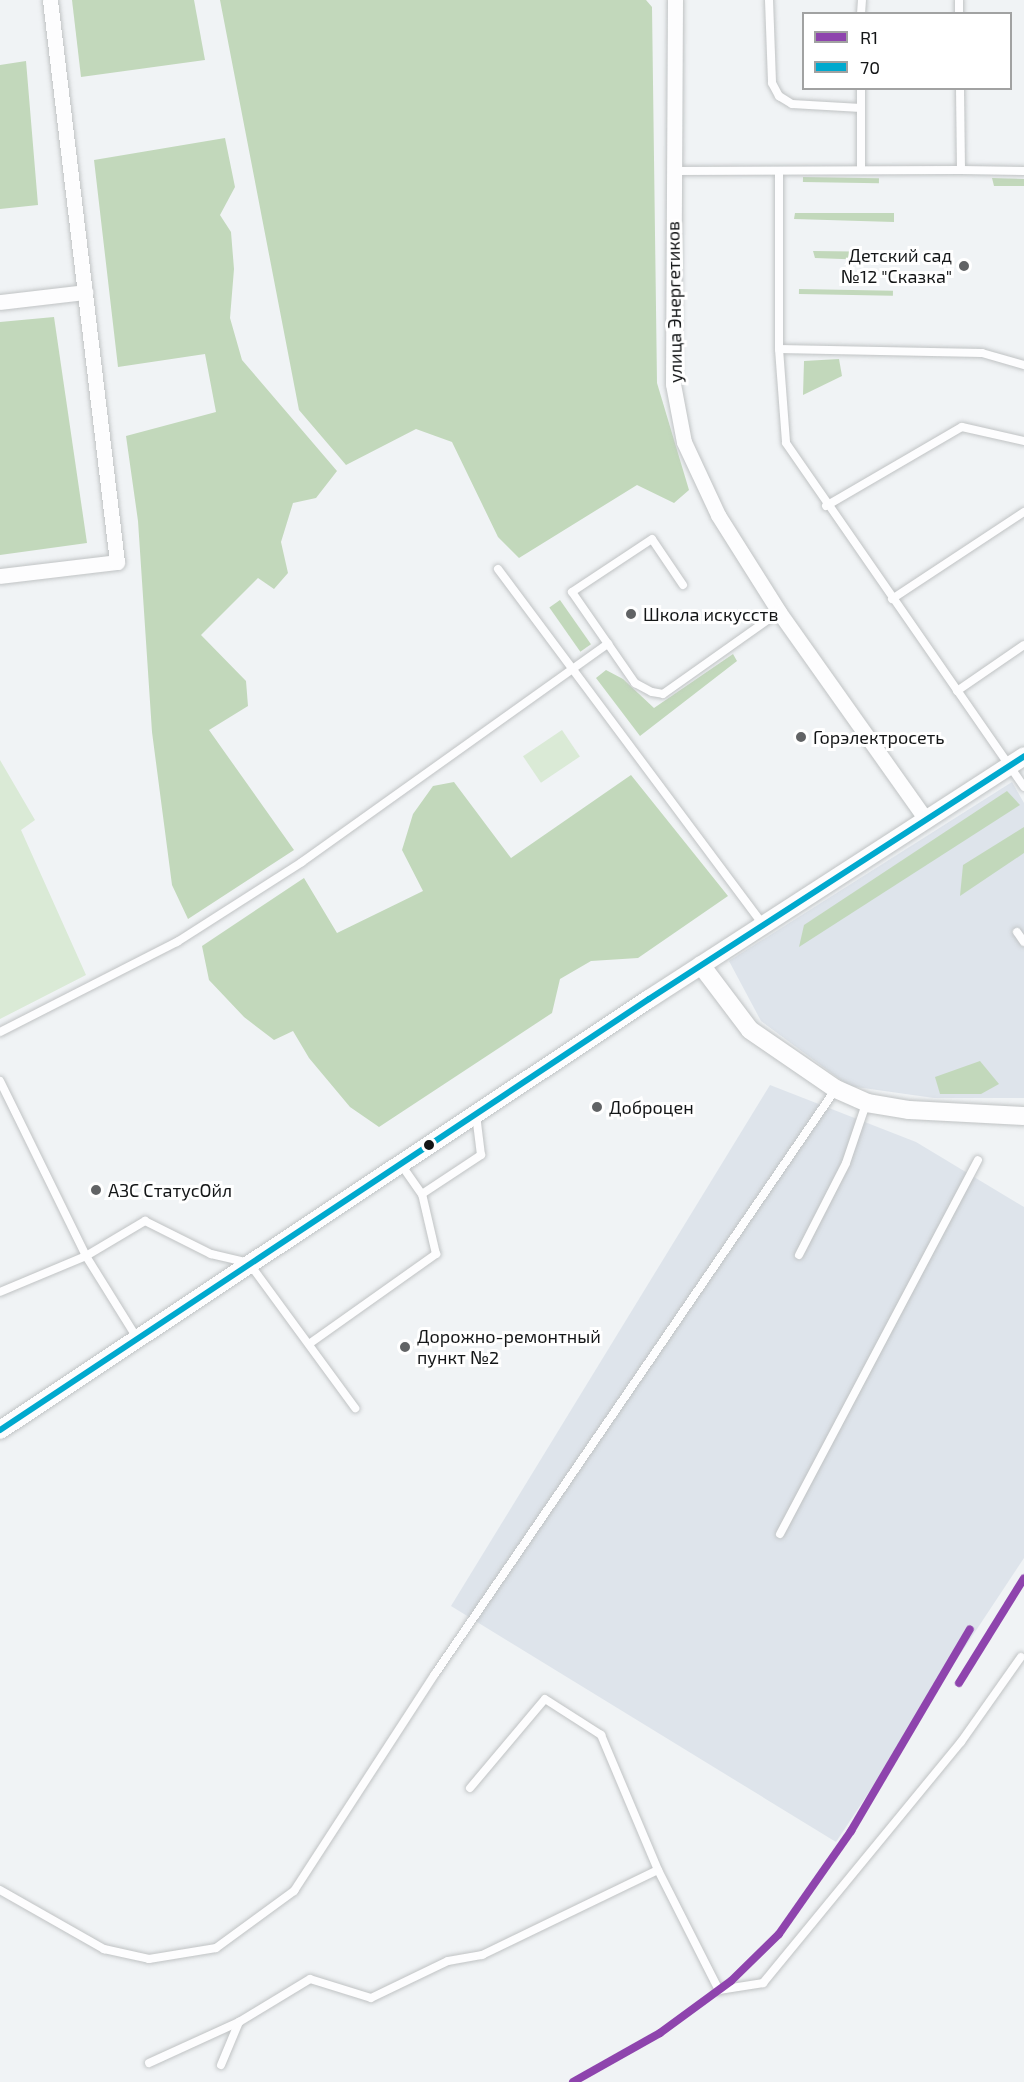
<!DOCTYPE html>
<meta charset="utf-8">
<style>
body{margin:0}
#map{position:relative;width:1024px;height:2082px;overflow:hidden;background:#f0f3f5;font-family:"Exo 2",sans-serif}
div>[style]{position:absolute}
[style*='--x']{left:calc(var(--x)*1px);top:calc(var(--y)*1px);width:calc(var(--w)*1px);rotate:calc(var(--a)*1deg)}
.built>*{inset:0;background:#dee4eb}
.green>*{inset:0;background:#daead6;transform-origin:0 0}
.forest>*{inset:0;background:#c2d8bb;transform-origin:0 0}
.roads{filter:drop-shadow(0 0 2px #c0c3c4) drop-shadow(0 0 2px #c0c3c4)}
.service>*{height:8px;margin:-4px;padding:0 4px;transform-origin:4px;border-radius:4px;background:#fdfdfe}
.minor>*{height:15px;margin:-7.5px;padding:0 7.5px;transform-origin:7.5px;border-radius:7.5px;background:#fdfdfe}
.tertiary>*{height:18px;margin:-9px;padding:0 9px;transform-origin:9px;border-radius:9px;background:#fdfdfe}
.bus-1>*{height:6px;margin:-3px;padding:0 3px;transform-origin:3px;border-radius:3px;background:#00a9ce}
.rail-1>*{height:8px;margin:-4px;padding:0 4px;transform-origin:4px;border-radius:4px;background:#8e44ad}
.dots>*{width:16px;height:16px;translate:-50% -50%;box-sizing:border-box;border:3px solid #fff;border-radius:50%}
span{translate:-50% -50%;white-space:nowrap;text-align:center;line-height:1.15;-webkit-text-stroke:6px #fff;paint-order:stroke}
.poi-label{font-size:18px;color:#141617}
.right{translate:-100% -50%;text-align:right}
.left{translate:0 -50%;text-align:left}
.street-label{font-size:18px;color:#141617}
.legend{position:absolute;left:802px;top:12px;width:210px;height:78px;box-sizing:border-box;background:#fff;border:2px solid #a1a2a2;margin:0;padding:8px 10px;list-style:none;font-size:18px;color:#141617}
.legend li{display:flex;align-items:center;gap:12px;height:30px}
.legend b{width:30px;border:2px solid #a1a2a2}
</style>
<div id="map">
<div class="built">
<div style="clip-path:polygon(1012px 782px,1024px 803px,1024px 1098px,934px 1098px,849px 1086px,761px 1021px,729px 961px)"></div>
<div style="clip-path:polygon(770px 1085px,916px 1142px,1024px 1207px,1024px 1558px,836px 1842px,451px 1606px)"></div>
</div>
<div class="green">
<div style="left:562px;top:730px;width:32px;height:47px;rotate:56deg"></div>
<div style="clip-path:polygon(0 760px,35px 820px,21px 830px,86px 975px,0 1019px)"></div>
</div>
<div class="forest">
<div style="clip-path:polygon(72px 0,194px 0,205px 60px,81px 77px)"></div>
<div style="clip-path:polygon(220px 0,646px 0,652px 7px,657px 383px,689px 490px,674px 503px,637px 485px,519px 558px,498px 537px,452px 442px,416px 429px,346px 465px,299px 410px)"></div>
<div style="clip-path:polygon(26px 61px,38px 205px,0 209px,0 65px)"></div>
<div style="clip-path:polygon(225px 138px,235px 187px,220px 215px,231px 232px,234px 269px,230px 318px,242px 360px,337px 471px,316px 498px,293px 503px,281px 542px,288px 573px,274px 589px,258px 578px,201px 635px,246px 681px,248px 706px,209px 730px,294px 850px,188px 919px,172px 885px,152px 732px,138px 521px,126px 436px,216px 412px,205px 354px,118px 367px,94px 160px)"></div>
<div style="left:803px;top:177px;width:76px;height:5px;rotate:1deg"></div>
<div style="clip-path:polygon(992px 178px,1024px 179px,1024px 186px,994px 186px)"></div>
<div style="clip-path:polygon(795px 213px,894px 213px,894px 222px,794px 219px)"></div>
<div style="clip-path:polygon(813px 251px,895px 252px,895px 261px,815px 258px)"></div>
<div style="left:799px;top:289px;width:94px;height:5px;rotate:1deg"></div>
<div style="clip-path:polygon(54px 317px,87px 543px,0 555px,0 322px)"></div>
<div style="clip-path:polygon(839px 359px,842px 376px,803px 395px,804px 361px)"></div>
<div style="left:560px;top:600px;width:54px;height:13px;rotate:55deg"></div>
<div style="clip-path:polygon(733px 654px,737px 661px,640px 736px,596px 678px,606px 670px,623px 679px,654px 708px)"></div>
<div style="clip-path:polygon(631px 775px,728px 896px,638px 958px,591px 961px,560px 979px,552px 1013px,379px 1127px,350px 1107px,309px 1058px,293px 1031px,274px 1040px,244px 1017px,209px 980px,202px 946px,304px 878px,337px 933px,423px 891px,402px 850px,413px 814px,433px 786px,454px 782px,511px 858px)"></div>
<div style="clip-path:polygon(1007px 791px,1020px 805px,799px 947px,804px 925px)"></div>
<div style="clip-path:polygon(1024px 827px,1024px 853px,960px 896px,963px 865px)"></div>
<div style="clip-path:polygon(980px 1061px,999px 1084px,981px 1094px,940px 1094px,935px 1077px)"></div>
</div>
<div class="roads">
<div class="service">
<div style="--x:769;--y:0;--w:83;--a:87.9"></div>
<div style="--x:772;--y:83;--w:15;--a:62"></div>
<div style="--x:779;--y:96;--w:15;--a:32"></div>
<div style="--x:792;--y:104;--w:69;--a:3.3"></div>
<div style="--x:959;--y:0;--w:14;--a:90"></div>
<div style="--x:861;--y:14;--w:14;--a:-86"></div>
<div style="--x:861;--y:169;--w:81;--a:-90"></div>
<div style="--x:961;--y:170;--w:63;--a:0.9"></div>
<div style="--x:673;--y:171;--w:288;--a:-0.2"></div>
<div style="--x:961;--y:170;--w:82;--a:-90.7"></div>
<div style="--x:779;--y:171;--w:178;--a:90"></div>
<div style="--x:779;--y:349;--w:94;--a:85.7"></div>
<div style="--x:786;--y:443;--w:418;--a:55.3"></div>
<div style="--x:779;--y:349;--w:203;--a:1.1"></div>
<div style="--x:982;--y:353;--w:44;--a:15.9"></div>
<div style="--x:826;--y:506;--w:157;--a:-30.2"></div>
<div style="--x:962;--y:427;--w:64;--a:12.7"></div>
<div style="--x:498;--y:569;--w:444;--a:53.3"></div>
<div style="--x:683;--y:585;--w:55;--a:-124"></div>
<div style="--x:652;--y:539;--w:96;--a:146.5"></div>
<div style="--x:572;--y:592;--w:111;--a:55.3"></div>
<div style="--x:635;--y:683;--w:19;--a:28"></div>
<div style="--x:652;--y:692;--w:11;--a:10"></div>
<div style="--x:663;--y:694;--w:142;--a:-35.3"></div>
<div style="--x:892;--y:599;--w:158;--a:-33.4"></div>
<div style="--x:957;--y:691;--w:81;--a:-34.5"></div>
<div style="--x:1017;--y:932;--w:12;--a:55"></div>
<div style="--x:0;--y:1032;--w:199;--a:-27"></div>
<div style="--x:177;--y:942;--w:148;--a:-32.6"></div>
<div style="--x:302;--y:862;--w:376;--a:-35.5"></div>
<div style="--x:0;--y:1081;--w:195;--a:63.8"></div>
<div style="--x:86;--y:1256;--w:93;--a:157.3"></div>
<div style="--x:400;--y:1163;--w:38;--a:55"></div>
<div style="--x:422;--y:1194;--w:71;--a:-33.5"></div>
<div style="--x:481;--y:1155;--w:40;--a:-97.1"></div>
<div style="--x:799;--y:1255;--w:103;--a:-62.9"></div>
<div style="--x:846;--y:1163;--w:62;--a:-71.3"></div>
<div style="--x:137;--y:1338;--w:97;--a:-121.9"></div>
<div style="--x:86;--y:1256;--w:69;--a:-30.7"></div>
<div style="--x:145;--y:1221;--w:74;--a:26.6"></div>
<div style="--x:211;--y:1254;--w:39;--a:13"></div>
<div style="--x:249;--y:1263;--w:180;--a:53.8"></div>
<div style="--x:309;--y:1344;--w:156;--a:-35.3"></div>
<div style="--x:436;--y:1254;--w:62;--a:-103.1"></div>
<div style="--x:780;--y:1534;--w:423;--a:-62.1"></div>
<div style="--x:470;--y:1788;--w:116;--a:-49.9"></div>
<div style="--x:545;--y:1699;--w:67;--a:32.7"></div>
<div style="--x:601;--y:1735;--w:147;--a:67.1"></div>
<div style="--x:658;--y:1870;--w:135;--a:63.1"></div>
<div style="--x:719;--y:1990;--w:45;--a:-9"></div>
<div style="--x:763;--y:1983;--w:312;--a:-50.6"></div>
<div style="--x:961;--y:1742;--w:104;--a:-54.8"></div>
<div style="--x:0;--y:1890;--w:120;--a:29.6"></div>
<div style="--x:104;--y:1949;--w:46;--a:12.5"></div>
<div style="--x:149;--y:1959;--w:68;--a:-9.3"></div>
<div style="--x:216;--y:1948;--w:97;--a:-36.2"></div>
<div style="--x:294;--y:1891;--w:259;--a:-57"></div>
<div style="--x:435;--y:1674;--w:708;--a:-55.59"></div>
<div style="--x:149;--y:2063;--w:99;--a:-24.5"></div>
<div style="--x:239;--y:2022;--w:83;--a:-31.2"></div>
<div style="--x:310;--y:1979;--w:64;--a:17.3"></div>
<div style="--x:371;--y:1998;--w:85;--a:-25.7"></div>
<div style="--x:448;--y:1961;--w:35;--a:-10"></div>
<div style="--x:482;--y:1955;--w:195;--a:-25.8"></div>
<div style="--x:221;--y:2065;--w:47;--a:-67.3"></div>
</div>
<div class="minor">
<div style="--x:675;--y:0;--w:384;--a:90.3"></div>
<div style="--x:673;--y:384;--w:59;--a:79.3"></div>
<div style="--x:684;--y:442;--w:81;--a:65"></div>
<div style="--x:718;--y:515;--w:115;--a:57.8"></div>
<div style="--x:779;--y:612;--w:255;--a:54.7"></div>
<div style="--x:0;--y:302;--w:86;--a:-6.7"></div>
<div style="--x:0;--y:576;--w:118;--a:-6.8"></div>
<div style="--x:117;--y:562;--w:566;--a:-96.8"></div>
</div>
<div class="tertiary">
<div style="--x:701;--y:965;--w:81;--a:53"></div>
<div style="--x:750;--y:1030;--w:104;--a:34.5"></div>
<div style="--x:836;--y:1089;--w:34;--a:24"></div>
<div style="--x:867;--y:1103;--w:43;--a:9.5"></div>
<div style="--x:909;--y:1110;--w:115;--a:3"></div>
<div style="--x:0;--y:1430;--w:779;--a:-33.59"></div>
<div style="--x:649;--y:999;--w:447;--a:-32.9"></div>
</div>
</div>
<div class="bus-1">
<div style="--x:0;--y:1430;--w:779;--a:-33.59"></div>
<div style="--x:649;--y:999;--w:447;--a:-32.9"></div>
</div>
<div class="rail-1">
<div style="--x:959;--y:1683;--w:123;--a:-58.2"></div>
<div style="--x:573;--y:2082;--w:100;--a:-29.4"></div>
<div style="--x:660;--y:2033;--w:88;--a:-36.2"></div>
<div style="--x:731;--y:1981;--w:67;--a:-44.4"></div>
<div style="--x:779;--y:1934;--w:126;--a:-55"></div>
<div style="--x:851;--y:1831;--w:234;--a:-59.5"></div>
</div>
<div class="dots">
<div style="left:964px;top:266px;background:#616365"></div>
<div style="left:631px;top:614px;background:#616365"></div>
<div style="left:801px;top:737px;background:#616365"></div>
<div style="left:597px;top:1107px;background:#616365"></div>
<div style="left:429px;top:1145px;background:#141617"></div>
<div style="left:96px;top:1190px;background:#616365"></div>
<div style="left:405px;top:1347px;background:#616365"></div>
</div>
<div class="poi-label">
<span class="right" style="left:952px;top:266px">Детский сад<br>№12 "Сказка"</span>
<span class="left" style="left:643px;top:614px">Школа искусств</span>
<span class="left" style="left:813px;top:737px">Горэлектросеть</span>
<span class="left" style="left:609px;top:1107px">Доброцен</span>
<span class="left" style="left:108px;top:1190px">АЗС СтатусОйл</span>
<span class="left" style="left:417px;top:1347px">Дорожно-ремонтный<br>пункт №2</span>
</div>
<div class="street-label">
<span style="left:674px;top:302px;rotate:-91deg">улица Энергетиков</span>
</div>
<ul class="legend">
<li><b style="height:8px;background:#8e44ad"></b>R1</li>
<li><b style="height:8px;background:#00a9ce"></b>70</li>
</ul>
</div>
